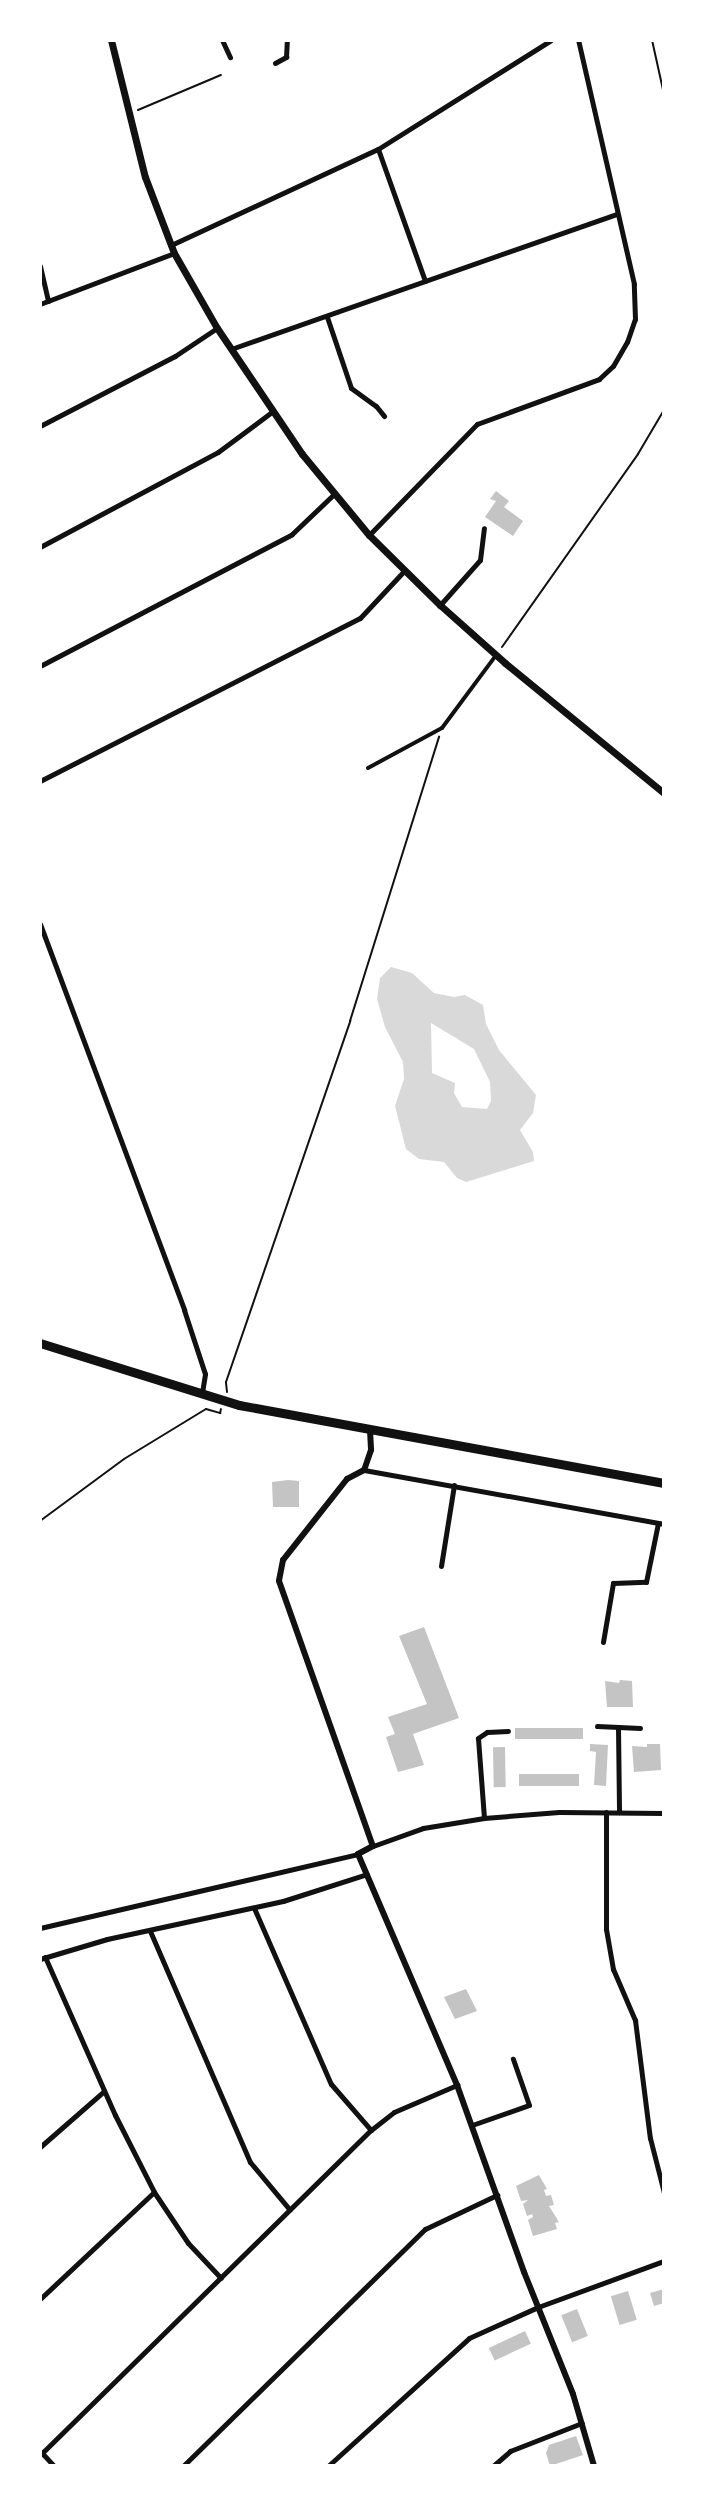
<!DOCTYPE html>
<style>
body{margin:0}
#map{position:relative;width:704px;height:2506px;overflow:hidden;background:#fff;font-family:"Titillium Web",sans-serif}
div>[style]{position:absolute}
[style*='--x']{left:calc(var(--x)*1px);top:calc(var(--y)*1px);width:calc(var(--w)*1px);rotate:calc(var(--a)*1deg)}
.water>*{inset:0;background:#d9d9d9}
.building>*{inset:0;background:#c4c4c4;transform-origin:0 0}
.path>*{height:2px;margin:-1px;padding:0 1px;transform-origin:1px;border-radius:1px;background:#111}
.pedestrian>*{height:4px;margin:-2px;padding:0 2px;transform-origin:2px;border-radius:2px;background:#111}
.minor>*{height:5px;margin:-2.5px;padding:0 2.5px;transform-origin:2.5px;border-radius:2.5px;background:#111}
.tertiary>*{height:6px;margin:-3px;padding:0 3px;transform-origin:3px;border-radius:3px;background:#111}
.secondary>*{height:7px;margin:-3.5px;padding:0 3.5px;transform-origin:3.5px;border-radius:3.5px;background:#111}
.trunk>*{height:9px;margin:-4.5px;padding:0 4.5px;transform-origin:4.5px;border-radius:4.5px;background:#111}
span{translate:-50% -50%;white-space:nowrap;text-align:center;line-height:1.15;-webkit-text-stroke:6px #fff;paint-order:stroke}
.frame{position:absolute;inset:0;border:42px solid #fff;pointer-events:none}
</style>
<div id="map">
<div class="water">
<div style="clip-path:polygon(evenodd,391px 967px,412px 973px,434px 993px,454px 997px,465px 995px,483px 1005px,486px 1024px,499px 1050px,536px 1095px,533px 1113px,520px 1130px,533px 1152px,534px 1161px,466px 1182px,457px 1178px,444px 1162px,419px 1159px,406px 1149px,395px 1106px,404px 1079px,403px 1062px,385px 1027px,377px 999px,380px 978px,391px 967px,431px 1023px,474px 1049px,490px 1082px,491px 1101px,487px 1109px,462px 1107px,454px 1093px,455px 1083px,432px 1073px,431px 1023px)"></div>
</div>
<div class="building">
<div style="clip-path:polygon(496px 491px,509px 501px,504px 507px,523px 521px,513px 536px,485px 517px,496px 501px,490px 499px)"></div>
<div style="clip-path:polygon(288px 1480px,299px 1481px,299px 1507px,273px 1507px,272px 1482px)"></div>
<div style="clip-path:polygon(424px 1627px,459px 1718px,413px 1734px,424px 1765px,398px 1772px,386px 1737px,395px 1734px,388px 1717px,427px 1704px,399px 1636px)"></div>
<div style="clip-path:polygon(620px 1680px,632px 1681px,633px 1707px,607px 1707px,605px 1681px,619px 1683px)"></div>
<div style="left:583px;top:1728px;width:11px;height:68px;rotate:90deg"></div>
<div style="clip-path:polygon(590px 1744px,608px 1745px,606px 1786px,594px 1785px,596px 1752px,590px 1751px)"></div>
<div style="clip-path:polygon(647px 1744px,660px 1744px,661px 1770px,634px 1772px,632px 1746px,647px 1747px)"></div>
<div style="left:505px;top:1747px;width:40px;height:12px;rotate:89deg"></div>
<div style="left:579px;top:1774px;width:12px;height:60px;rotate:90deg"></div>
<div style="clip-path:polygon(466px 1989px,477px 2011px,455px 2019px,444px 1997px)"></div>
<div style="clip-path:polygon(539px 2175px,547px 2189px,544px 2190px,546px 2196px,551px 2195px,554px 2205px,549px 2206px,559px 2222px,555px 2223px,557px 2229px,533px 2236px,528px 2220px,533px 2217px,532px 2214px,527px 2216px,523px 2204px,528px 2200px,521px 2201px,516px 2186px)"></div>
<div style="clip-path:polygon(664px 2289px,664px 2303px,654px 2306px,650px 2293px)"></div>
<div style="left:628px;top:2291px;width:30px;height:18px;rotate:73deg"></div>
<div style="left:577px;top:2309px;width:29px;height:17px;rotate:68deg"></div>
<div style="left:525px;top:2331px;width:14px;height:40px;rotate:65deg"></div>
<div style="clip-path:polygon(576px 2436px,583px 2455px,550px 2466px,546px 2453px,549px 2445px)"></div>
</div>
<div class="path">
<div style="--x:652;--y:40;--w:55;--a:77.5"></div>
<div style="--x:138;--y:110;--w:90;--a:-22.9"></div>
<div style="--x:502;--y:647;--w:236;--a:-54.8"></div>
<div style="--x:638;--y:454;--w:51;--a:-59.4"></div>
<div style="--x:227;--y:1392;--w:10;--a:-96"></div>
<div style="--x:226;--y:1382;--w:382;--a:-71"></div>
<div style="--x:350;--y:1021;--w:298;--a:-72.6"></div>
<div style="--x:40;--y:1521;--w:104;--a:-36.4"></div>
<div style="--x:124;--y:1459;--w:96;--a:-31.4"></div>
<div style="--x:206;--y:1409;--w:15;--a:16"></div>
<div style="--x:220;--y:1413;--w:4;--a:-76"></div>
</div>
<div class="pedestrian">
<div style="--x:368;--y:768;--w:84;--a:-28.4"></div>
<div style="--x:442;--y:728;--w:87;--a:-53.4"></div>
</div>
<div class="minor">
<div style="--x:222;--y:40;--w:19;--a:65"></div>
<div style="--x:275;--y:63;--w:13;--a:-29"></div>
<div style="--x:286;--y:57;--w:17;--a:-87"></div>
<div style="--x:378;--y:149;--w:140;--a:70.4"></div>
<div style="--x:171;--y:245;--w:228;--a:-24.9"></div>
<div style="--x:378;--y:149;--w:204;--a:-32.2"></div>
<div style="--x:40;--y:266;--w:36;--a:77"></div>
<div style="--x:40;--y:304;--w:143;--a:-20.8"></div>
<div style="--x:327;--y:317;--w:75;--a:71.3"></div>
<div style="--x:351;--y:388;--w:31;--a:36"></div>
<div style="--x:376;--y:406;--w:13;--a:51"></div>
<div style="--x:231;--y:349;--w:409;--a:-19.3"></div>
<div style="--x:40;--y:426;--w:152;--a:-27.4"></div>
<div style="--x:175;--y:356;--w:50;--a:-33.7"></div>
<div style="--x:369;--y:535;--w:155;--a:-45.8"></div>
<div style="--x:477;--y:424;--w:130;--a:-20.2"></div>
<div style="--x:599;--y:379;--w:19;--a:-43"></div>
<div style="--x:613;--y:366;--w:28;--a:-60"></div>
<div style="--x:627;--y:342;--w:24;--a:-71"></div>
<div style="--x:635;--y:319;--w:35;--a:-92"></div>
<div style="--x:634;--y:284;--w:250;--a:-102.9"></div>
<div style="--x:40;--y:547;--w:202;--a:-28.1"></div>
<div style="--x:218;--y:452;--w:69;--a:-36.7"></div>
<div style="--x:440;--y:605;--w:60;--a:-48.4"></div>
<div style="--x:480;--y:560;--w:32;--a:-83"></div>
<div style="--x:40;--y:666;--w:284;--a:-27.6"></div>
<div style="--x:292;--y:534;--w:58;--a:-43.6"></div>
<div style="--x:40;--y:781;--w:359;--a:-27"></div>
<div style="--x:360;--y:618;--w:64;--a:-46.9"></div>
<div style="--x:40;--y:924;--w:412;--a:69.5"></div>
<div style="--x:184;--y:1310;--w:67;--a:71.8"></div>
<div style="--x:205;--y:1374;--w:20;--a:99"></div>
<div style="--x:364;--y:1470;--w:305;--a:10.2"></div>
<div style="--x:441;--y:1566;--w:82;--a:-80.9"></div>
<div style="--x:603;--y:1642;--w:60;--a:-80.4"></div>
<div style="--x:613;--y:1583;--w:33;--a:-2"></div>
<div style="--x:646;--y:1582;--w:60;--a:-78.5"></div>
<div style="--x:597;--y:1726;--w:43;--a:2.7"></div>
<div style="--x:618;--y:1727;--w:85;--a:89.3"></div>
<div style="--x:606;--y:1812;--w:117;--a:90"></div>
<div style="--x:606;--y:1929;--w:41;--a:80.1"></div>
<div style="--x:613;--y:1969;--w:56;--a:66.7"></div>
<div style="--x:635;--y:2020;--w:119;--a:82.8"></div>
<div style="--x:650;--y:2138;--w:57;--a:75.7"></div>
<div style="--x:484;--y:1818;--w:80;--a:-94.3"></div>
<div style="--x:478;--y:1738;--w:11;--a:-34"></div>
<div style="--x:487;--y:1732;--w:21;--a:-3"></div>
<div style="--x:373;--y:1846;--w:53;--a:-19.8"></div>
<div style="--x:423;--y:1828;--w:62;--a:-9.3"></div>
<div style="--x:484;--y:1818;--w:75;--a:-4.6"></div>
<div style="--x:559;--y:1812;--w:105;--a:0.5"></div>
<div style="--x:254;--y:1908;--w:192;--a:66.4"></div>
<div style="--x:331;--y:2084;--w:61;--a:49"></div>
<div style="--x:40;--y:1928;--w:326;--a:-13.1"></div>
<div style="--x:150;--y:1931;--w:252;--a:66.6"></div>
<div style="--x:250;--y:2162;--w:62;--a:50.2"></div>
<div style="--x:45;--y:1957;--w:173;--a:66.1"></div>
<div style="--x:115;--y:2115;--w:86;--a:63.1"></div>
<div style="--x:154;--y:2192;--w:61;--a:56.3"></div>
<div style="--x:188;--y:2243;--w:48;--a:46.7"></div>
<div style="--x:40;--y:1959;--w:70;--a:-16.6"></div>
<div style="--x:107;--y:1939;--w:180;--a:-12.2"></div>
<div style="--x:283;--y:1901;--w:88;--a:-17.8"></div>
<div style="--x:472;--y:2125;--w:60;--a:-19.3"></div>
<div style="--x:529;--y:2105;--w:49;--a:-109.2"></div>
<div style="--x:40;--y:2147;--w:85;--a:-41.2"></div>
<div style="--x:40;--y:2299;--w:156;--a:-43.2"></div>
<div style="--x:41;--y:2452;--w:19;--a:47"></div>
<div style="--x:40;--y:2455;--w:464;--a:-44.5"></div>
<div style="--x:371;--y:2130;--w:29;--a:-38"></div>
<div style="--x:394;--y:2112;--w:69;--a:-23.2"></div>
<div style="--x:183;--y:2466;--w:339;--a:-44.4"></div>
<div style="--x:425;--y:2229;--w:80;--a:-25.3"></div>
<div style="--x:328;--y:2466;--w:190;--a:-42.2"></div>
<div style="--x:469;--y:2338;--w:76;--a:-24.2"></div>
<div style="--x:538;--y:2307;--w:134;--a:-20.1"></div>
<div style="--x:493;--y:2466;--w:23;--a:-41"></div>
<div style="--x:510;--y:2451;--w:77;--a:-21.3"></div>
</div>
<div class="tertiary">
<div style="--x:370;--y:1430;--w:20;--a:87"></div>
<div style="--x:371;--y:1450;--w:21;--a:109"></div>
<div style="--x:364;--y:1470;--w:19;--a:152"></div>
<div style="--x:347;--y:1479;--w:103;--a:128.3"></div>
<div style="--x:283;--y:1560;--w:21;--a:101"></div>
<div style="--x:279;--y:1581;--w:281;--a:70.5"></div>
<div style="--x:373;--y:1846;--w:17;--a:152"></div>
<div style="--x:358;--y:1854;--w:251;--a:66.8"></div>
<div style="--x:457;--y:2085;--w:199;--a:70.3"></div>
<div style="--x:524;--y:2272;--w:131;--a:68.1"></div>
<div style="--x:573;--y:2394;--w:75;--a:73.7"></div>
</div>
<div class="secondary">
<div style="--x:111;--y:40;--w:141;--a:76.1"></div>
<div style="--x:145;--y:177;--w:81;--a:69.1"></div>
<div style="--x:174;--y:253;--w:86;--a:60.2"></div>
<div style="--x:217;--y:328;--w:152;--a:56"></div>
<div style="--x:302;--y:454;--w:105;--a:50.4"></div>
<div style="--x:369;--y:535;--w:100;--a:44.6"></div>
<div style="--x:440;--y:605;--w:87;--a:41.7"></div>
<div style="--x:505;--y:663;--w:205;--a:39.3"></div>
</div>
<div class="trunk">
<div style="--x:40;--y:1343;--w:208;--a:17.3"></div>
<div style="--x:239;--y:1405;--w:432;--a:10.4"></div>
</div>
<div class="frame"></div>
</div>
